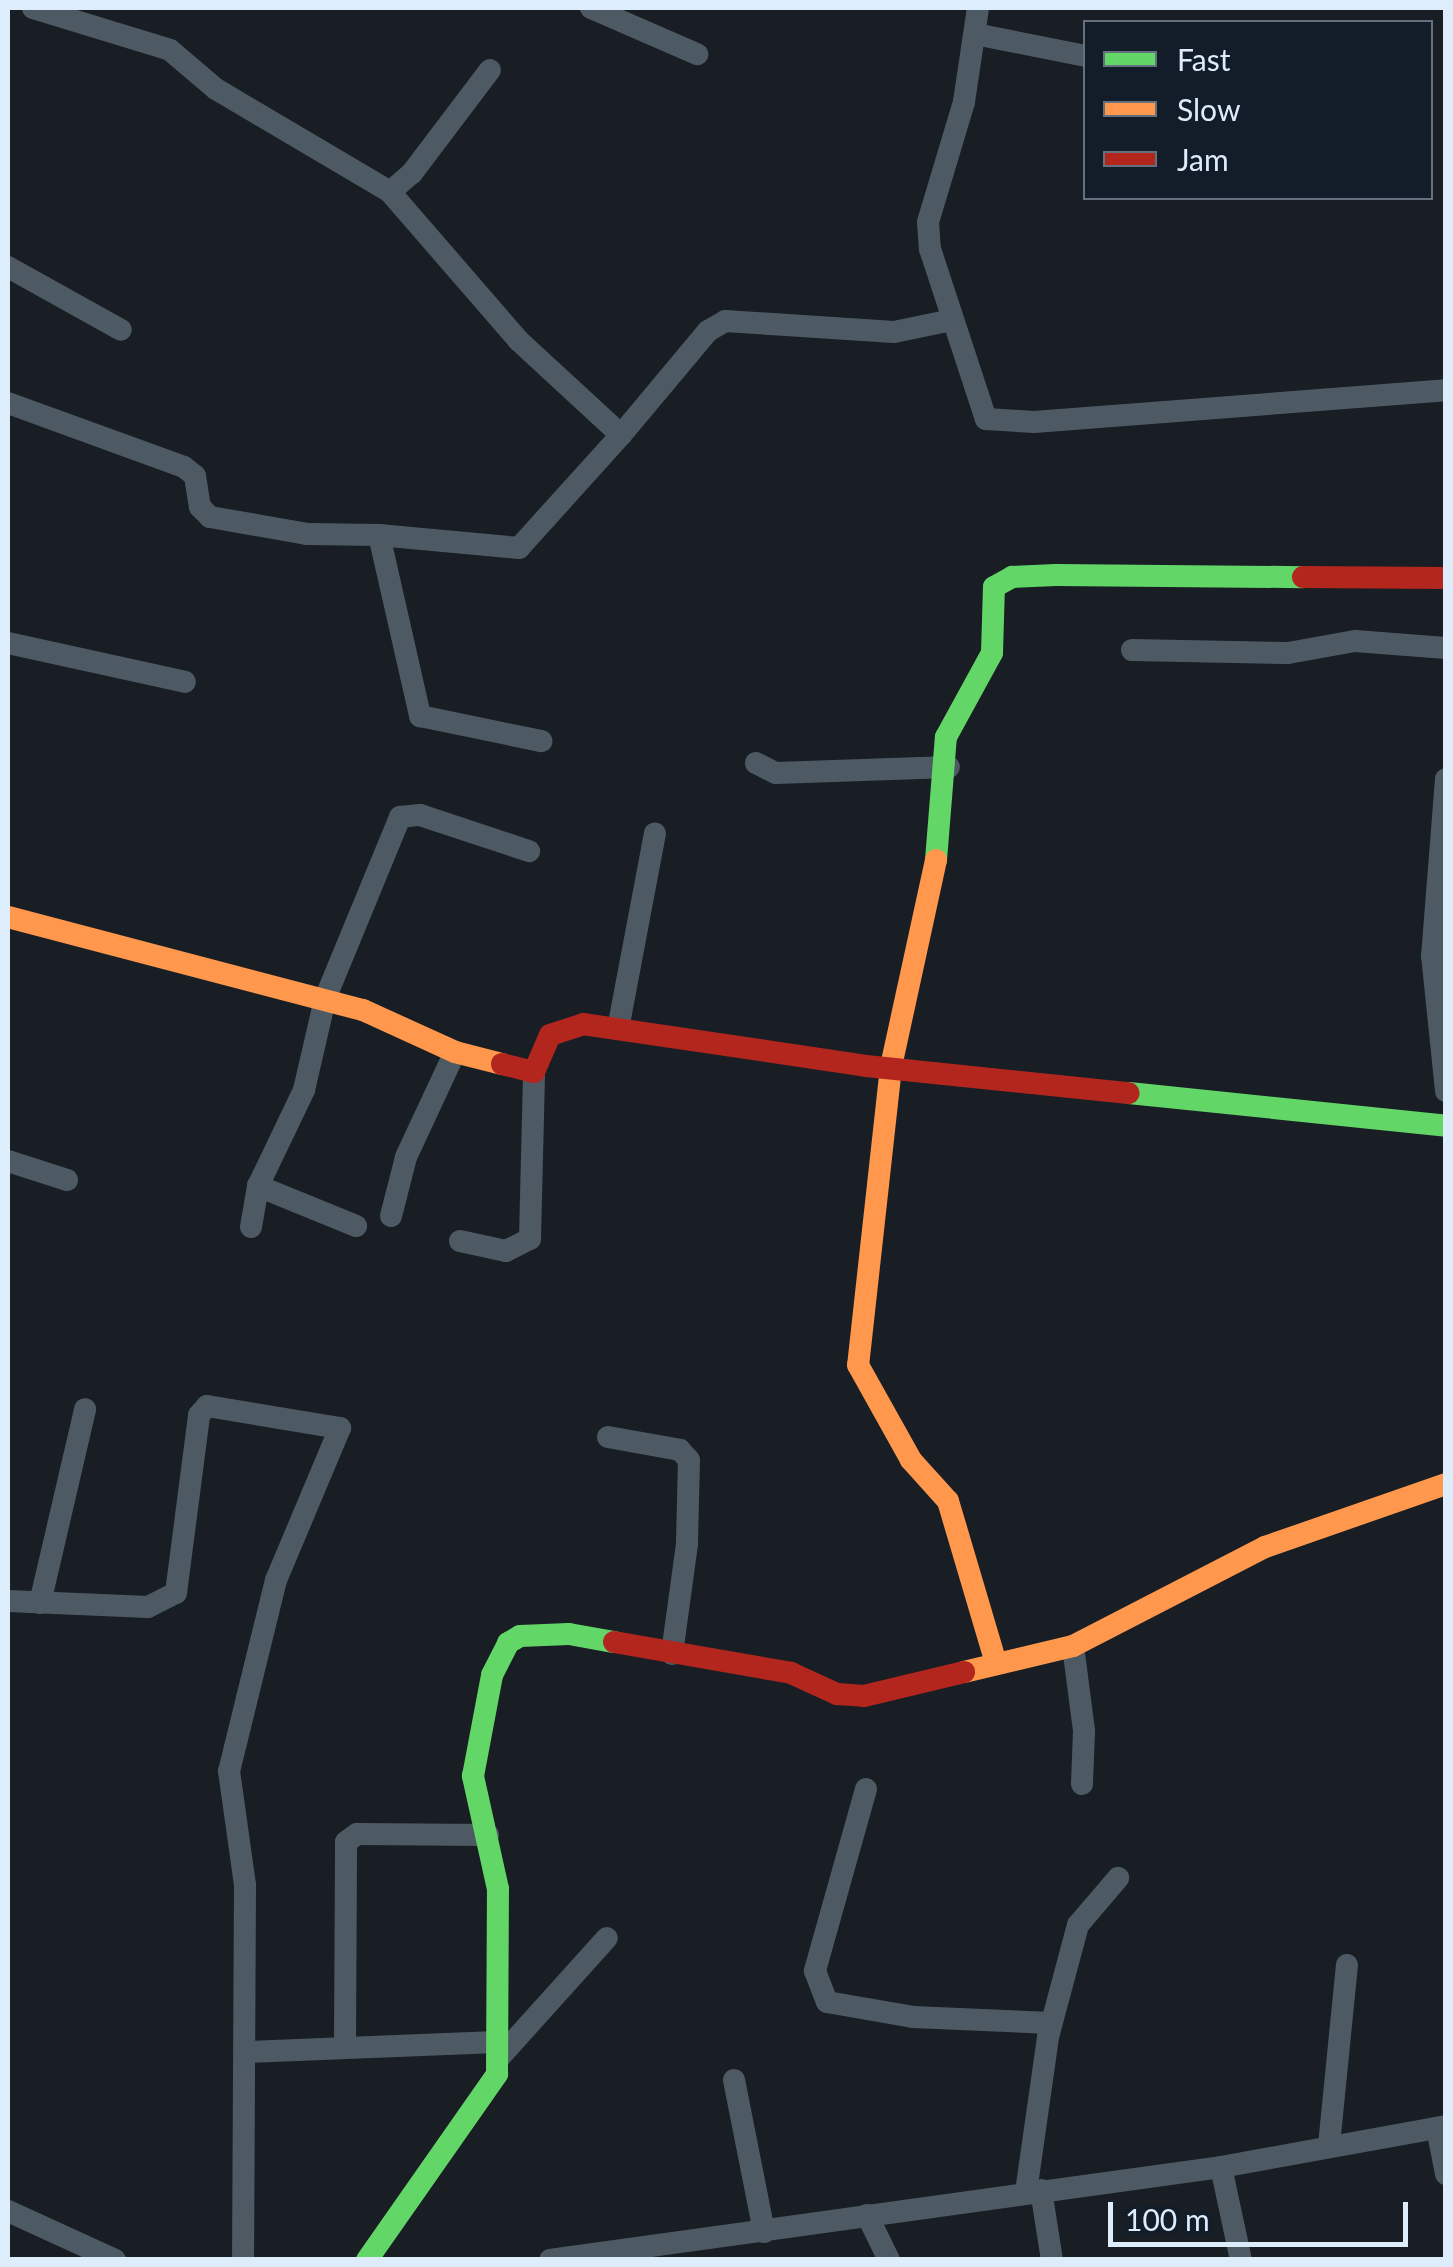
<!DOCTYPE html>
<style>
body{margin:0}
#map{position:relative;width:1453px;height:2267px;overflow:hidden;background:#181e24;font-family:Lato,sans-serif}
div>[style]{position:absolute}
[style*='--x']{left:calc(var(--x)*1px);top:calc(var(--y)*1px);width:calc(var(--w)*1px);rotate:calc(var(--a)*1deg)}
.street>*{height:22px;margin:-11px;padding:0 11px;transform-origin:11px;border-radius:11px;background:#4e5a63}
.fast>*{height:22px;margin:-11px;padding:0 11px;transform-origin:11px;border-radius:11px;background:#63d668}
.slow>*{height:22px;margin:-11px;padding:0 11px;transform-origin:11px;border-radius:11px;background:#ff974d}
.jam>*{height:22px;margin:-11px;padding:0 11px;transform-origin:11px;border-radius:11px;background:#b3261e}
span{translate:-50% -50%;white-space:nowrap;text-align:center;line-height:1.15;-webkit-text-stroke:8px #131d29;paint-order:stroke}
.frame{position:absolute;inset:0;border:10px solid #deedfc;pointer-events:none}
.legend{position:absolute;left:1083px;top:20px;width:350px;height:180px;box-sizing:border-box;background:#131d29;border:2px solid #64707d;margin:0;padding:12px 18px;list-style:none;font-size:30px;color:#deedfc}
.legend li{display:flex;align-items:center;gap:20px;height:50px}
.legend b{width:50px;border:2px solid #64707d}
.scale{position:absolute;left:1108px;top:2202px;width:300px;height:45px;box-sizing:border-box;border:5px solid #deedfc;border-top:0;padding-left:12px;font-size:30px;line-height:35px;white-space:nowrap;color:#deedfc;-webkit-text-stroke:8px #131d29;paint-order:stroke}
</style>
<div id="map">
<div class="street">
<div style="--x:33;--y:8;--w:143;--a:17"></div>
<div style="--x:170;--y:50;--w:60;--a:40.3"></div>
<div style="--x:216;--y:89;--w:202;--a:30.6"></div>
<div style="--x:390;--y:192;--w:29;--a:-41"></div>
<div style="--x:412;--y:173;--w:129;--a:-52.9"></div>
<div style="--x:591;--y:8;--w:116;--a:23.5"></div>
<div style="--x:978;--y:8;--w:95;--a:98.5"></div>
<div style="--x:964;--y:102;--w:125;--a:106.7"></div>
<div style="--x:928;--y:222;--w:27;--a:86"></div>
<div style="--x:930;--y:249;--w:179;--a:71.8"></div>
<div style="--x:986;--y:419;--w:48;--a:3.6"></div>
<div style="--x:1034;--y:422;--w:413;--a:-4.4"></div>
<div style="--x:975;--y:34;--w:113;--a:11.2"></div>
<div style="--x:390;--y:192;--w:196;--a:49.1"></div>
<div style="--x:518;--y:340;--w:140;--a:42.7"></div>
<div style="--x:621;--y:435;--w:152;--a:132.1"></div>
<div style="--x:519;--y:548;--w:141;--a:-174.7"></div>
<div style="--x:379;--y:535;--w:186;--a:77.2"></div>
<div style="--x:420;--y:716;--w:124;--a:11.7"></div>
<div style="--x:8;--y:267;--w:129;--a:29.1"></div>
<div style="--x:8;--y:403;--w:187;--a:20"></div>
<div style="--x:184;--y:467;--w:14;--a:39"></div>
<div style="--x:195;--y:476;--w:31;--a:81"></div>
<div style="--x:200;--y:507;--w:14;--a:45"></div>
<div style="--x:210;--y:517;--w:98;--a:9.9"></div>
<div style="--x:307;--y:534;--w:72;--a:0.8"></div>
<div style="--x:621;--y:435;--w:136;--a:-50.1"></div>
<div style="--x:708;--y:331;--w:20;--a:-30"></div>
<div style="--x:725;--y:321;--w:169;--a:3.7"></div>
<div style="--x:894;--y:332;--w:59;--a:-11.7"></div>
<div style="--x:8;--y:643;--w:181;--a:12.4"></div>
<div style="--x:1132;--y:650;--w:156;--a:1.1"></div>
<div style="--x:1288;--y:653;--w:68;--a:-10.2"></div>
<div style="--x:1355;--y:641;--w:91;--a:4.4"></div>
<div style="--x:756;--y:763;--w:22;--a:27"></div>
<div style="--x:776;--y:773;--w:173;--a:-2"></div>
<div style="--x:1446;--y:779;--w:177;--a:94.5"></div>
<div style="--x:1432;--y:955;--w:137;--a:84.1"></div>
<div style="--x:618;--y:1029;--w:199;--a:-79.3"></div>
<div style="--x:8;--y:1161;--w:62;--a:17.9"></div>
<div style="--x:258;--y:1186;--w:106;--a:22.2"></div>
<div style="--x:391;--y:1216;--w:61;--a:-75.7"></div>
<div style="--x:406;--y:1157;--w:116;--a:-65"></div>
<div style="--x:251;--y:1227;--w:42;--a:-80.3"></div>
<div style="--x:258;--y:1186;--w:106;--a:-64.4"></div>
<div style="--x:304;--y:1090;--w:93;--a:-77"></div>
<div style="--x:325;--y:999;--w:197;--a:-67.6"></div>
<div style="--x:400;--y:817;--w:20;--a:-6"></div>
<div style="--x:420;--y:815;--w:115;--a:18.3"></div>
<div style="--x:460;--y:1241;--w:47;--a:12.3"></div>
<div style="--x:506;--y:1251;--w:27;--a:-27"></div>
<div style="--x:530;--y:1239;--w:167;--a:-88.6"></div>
<div style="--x:608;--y:1437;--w:73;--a:10.2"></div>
<div style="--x:680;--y:1450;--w:13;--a:48"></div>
<div style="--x:689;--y:1460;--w:84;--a:91.4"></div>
<div style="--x:687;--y:1544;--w:111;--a:97.8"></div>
<div style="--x:8;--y:1601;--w:140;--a:2.5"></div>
<div style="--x:148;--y:1607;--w:31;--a:-27"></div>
<div style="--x:176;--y:1593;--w:179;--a:-82.6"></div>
<div style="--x:199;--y:1415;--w:12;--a:-48"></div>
<div style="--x:207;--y:1406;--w:135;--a:9.4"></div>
<div style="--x:340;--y:1428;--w:165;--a:112.8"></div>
<div style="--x:276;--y:1580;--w:197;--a:103.8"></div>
<div style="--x:229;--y:1771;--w:115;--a:82"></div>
<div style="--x:245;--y:1885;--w:375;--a:90.3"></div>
<div style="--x:40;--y:1603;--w:199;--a:-76.9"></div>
<div style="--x:1073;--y:1646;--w:86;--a:82.6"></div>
<div style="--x:1084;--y:1731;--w:53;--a:92.2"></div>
<div style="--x:866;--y:1789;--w:189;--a:105.7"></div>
<div style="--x:815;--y:1971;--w:33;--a:69"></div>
<div style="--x:827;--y:2002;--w:87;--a:9.9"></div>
<div style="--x:913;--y:2017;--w:138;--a:2.5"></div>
<div style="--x:345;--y:2044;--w:202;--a:-89.7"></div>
<div style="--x:346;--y:1842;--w:14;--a:-36"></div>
<div style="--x:357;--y:1834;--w:131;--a:0.4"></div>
<div style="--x:246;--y:2052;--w:251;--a:-2.3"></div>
<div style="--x:497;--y:2060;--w:164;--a:-48"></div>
<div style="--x:734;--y:2080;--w:155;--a:78.8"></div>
<div style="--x:1437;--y:2128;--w:47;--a:78.9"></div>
<div style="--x:1329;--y:2145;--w:181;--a:-84.3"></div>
<div style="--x:1221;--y:2167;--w:95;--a:77.9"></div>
<div style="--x:1041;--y:2190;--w:71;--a:81.1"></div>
<div style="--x:1026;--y:2192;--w:157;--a:-81.9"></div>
<div style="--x:1048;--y:2037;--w:116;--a:-75"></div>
<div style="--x:1078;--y:1925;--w:62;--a:-49.6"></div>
<div style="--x:8;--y:2211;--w:118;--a:24.6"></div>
<div style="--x:867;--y:2215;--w:50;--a:63.9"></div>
<div style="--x:550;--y:2260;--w:677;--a:-7.89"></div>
<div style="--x:1221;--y:2167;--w:229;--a:-10.3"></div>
</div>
<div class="fast">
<div style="--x:936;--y:860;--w:123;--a:-85.4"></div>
<div style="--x:946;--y:737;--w:96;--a:-61.3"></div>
<div style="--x:992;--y:653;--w:66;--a:-88.3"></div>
<div style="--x:994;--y:587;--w:21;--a:-29"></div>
<div style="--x:1012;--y:577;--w:44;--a:-2.6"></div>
<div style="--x:1056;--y:575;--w:247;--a:0.5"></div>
<div style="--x:1129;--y:1093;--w:319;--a:5.9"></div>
<div style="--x:367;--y:2260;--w:227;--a:-55"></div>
<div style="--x:497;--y:2074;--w:185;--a:-89.7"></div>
<div style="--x:498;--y:1889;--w:116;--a:-102.5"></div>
<div style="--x:473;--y:1776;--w:103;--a:-79.3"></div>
<div style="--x:492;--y:1675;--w:36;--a:-63"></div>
<div style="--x:508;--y:1643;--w:14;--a:-30"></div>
<div style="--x:520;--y:1636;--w:49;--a:-2.3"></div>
<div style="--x:569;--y:1634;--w:46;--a:10.1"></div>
</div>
<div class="slow">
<div style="--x:936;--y:860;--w:212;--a:102.3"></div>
<div style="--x:891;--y:1067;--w:300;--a:96.3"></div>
<div style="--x:858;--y:1365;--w:109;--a:60.8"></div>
<div style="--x:911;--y:1460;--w:55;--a:47.9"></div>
<div style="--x:948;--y:1501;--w:169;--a:73.5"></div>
<div style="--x:8;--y:917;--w:367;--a:14.7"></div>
<div style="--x:363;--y:1010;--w:101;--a:24.5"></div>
<div style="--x:455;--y:1052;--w:49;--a:14.3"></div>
<div style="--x:964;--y:1672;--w:112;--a:-13.4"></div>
<div style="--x:1073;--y:1646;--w:216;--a:-27.3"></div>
<div style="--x:1265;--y:1547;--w:192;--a:-19.2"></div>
</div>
<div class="jam">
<div style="--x:1303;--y:577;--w:143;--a:0.4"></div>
<div style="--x:502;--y:1064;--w:33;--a:14"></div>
<div style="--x:534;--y:1072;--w:40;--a:-66.6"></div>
<div style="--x:550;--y:1035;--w:35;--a:-18"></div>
<div style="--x:583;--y:1024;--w:286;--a:8.4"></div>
<div style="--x:866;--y:1066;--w:264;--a:5.9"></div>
<div style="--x:614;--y:1642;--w:180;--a:9.9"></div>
<div style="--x:791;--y:1673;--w:51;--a:24.5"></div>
<div style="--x:837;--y:1694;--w:27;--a:4"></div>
<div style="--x:864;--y:1696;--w:103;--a:-13.5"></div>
</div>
<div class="frame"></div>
<ul class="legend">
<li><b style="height:12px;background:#63d668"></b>Fast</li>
<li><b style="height:12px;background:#ff974d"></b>Slow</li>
<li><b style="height:12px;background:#b3261e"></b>Jam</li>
</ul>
<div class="scale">100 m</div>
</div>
